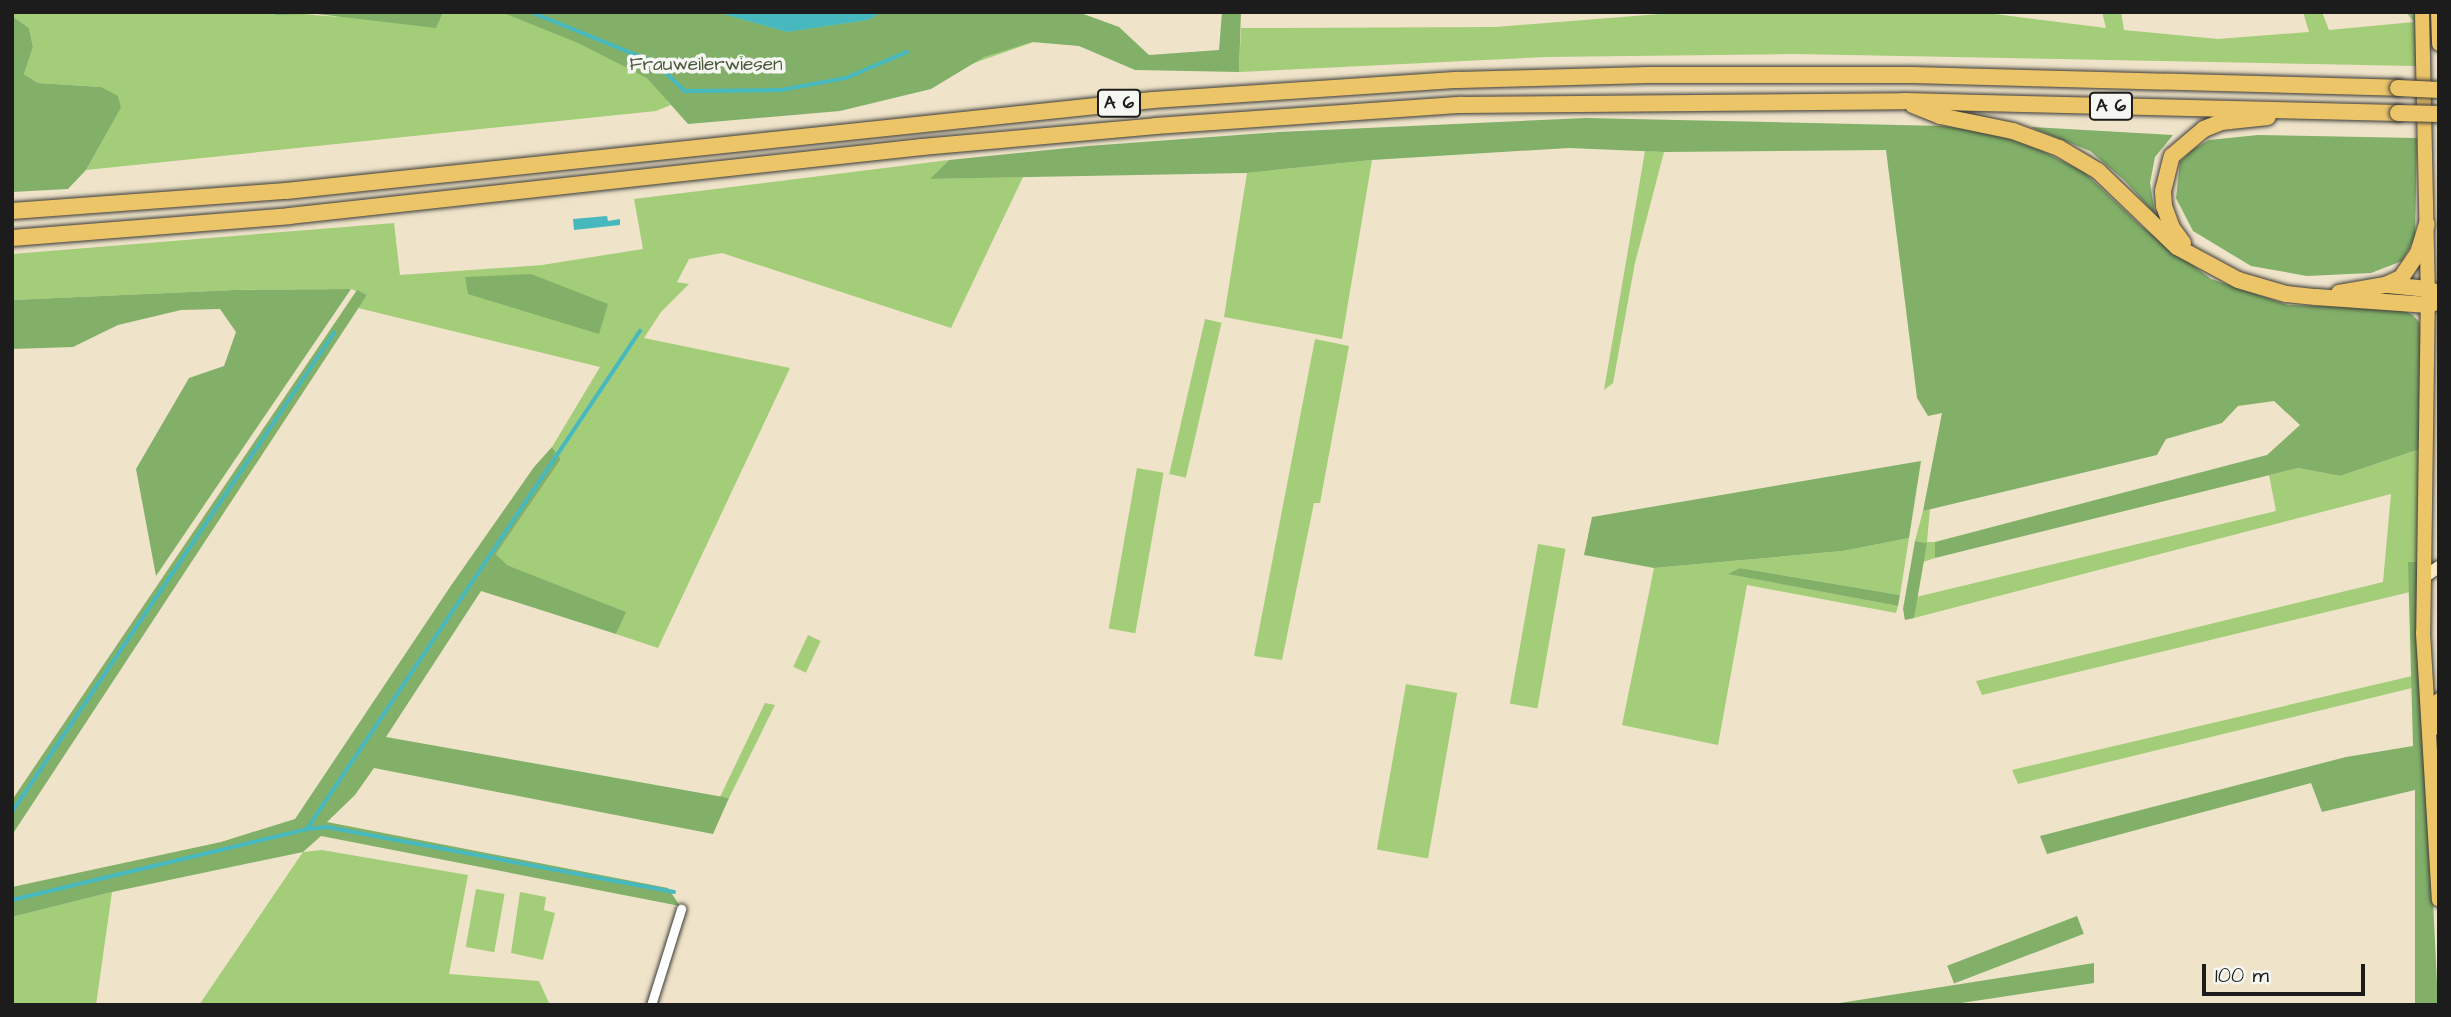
<!DOCTYPE html>
<style>
body{margin:0}
#map{position:relative;width:2451px;height:1017px;overflow:hidden;background:#efe4ca;font-family:"Architects Daughter",sans-serif}
div>[style]{position:absolute}
[style*='--x']{left:calc(var(--x)*1px);top:calc(var(--y)*1px);width:calc(var(--w)*1px);rotate:calc(var(--a)*1deg)}
.green>*{inset:0;background:#a3cd79;transform-origin:0 0}
.forest>*{inset:0;background:#82b069;transform-origin:0 0}
.water>*{inset:0;background:#48b8bf}
.stream>*{height:3.5px;margin:-1.75px;padding:0 1.75px;transform-origin:1.75px;border-radius:1.75px;background:#48b8bf}
.roads{filter:drop-shadow(0 0 2px #3c3a36) drop-shadow(0 0 2px #3c3a36)}
.street>*{height:9px;margin:-4.5px;padding:0 4.5px;transform-origin:4.5px;border-radius:4.5px;background:#fff}
.secondary>*{height:12px;margin:-6px;padding:0 6px;transform-origin:6px;border-radius:6px;background:#f8e8c3}
.primary>*{height:14px;margin:-7px;padding:0 7px;transform-origin:7px;border-radius:7px;background:#edc569}
.highway>*{height:16px;margin:-8px;padding:0 8px;transform-origin:8px;border-radius:8px;background:#edc569}
.bridges{filter:drop-shadow(0 0 2px #3c3a36) drop-shadow(0 0 2px #3c3a36)}
.highway-bridge>*{height:16px;margin:-8px;padding:0 8px;transform-origin:8px;border-radius:8px;background:#edc569}
span{translate:-50% -50%;white-space:nowrap;text-align:center;line-height:1.15;-webkit-text-stroke:7px #f6f6f2;paint-order:stroke}
.shield-label span{padding:2px 5px;background:#f6f6f2;border:2px solid;border-radius:5px;-webkit-text-stroke-width:0}
.shield-label{font-size:18px;color:#1c1c1c;font-weight:700}
.park-label{font-size:19px;color:#4b5a3d}
.frame{position:absolute;inset:0;border:14px solid #1c1c1c;pointer-events:none}
.scale{position:absolute;left:2202px;top:964px;width:163px;height:32px;box-sizing:border-box;border:4px solid #1c1c1c;border-top:0;padding-left:9px;font-size:21px;line-height:24px;white-space:nowrap;color:#1c1c1c;-webkit-text-stroke:5px #f6f6f2;paint-order:stroke}
</style>
<div id="map">
<div class="green">
<div style="clip-path:polygon(12px 12px,277px 12px,339px 17px,322px 12px,1076px 12px,1062px 32px,963px 67px,667px 101px,671px 105px,656px 111px,86px 170px,121px 108px,101px 87px,38px 83px,24px 74px,33px 47px,29px 28px,12px 16px)"></div>
<div style="clip-path:polygon(1685px 12px,1979px 12px,2106px 28px,2102px 12px,2121px 12px,2124px 30px,2218px 39px,2309px 32px,2303px 12px,2322px 12px,2329px 30px,2414px 22px,2406px 12px,2416px 12px,2416px 66px,1795px 54px,1546px 57px,1239px 72px,1241px 28px,1495px 27px)"></div>
<div style="clip-path:polygon(1645px 151px,1664px 152px,1635px 263px,1613px 383px,1604px 390px)"></div>
<div style="clip-path:polygon(949px 160px,931px 179px,1023px 177px,951px 328px,722px 253px,689px 259px,677px 282px,689px 284px,661px 312px,644px 338px,790px 368px,658px 648px,616px 634px,625px 612px,506px 565px,496px 554px,561px 459px,552px 447px,600px 367px,358px 308px,367px 295px,351px 289px,234px 290px,12px 300px,12px 254px,394px 223px,400px 275px,542px 265px,643px 249px,634px 199px)"></div>
<div style="clip-path:polygon(1372px 160px,1342px 339px,1224px 317px,1247px 173px)"></div>
<div style="left:1205px;top:319px;width:17px;height:159px;rotate:13deg"></div>
<div style="clip-path:polygon(1315px 339px,1349px 346px,1320px 503px,1314px 503px,1282px 660px,1254px 656px)"></div>
<div style="clip-path:polygon(2420px 449px,2417px 562px,2409px 562px,2410px 592px,1982px 695px,1976px 681px,2383px 582px,2391px 494px,1914px 618px,1916px 597px,2276px 511px,2269px 475px,2298px 468px,2340px 476px)"></div>
<div style="left:1137px;top:468px;width:27px;height:163px;rotate:10deg"></div>
<div style="clip-path:polygon(1930px 509px,1927px 542px,1935px 542px,1935px 558px,1923px 562px,1927px 543px,1915px 541px,1923px 511px)"></div>
<div style="clip-path:polygon(1909px 538px,1900px 595px,1740px 568px,1730px 574px,1898px 606px,1896px 613px,1747px 585px,1718px 745px,1622px 725px,1654px 568px,1843px 551px)"></div>
<div style="left:1538px;top:544px;width:28px;height:162px;rotate:10deg"></div>
<div style="left:808px;top:635px;width:14px;height:35px;rotate:25deg"></div>
<div style="clip-path:polygon(2412px 676px,2412px 688px,2018px 784px,2012px 770px)"></div>
<div style="left:1406px;top:684px;width:52px;height:168px;rotate:10deg"></div>
<div style="clip-path:polygon(765px 703px,775px 705px,729px 798px,720px 797px)"></div>
<div style="clip-path:polygon(322px 850px,468px 875px,449px 974px,539px 981px,550px 1005px,199px 1005px,303px 852px)"></div>
<div style="left:476px;top:889px;width:29px;height:59px;rotate:10deg"></div>
<div style="clip-path:polygon(112px 892px,96px 1005px,12px 1005px,12px 917px)"></div>
<div style="clip-path:polygon(520px 892px,546px 897px,544px 910px,555px 913px,543px 960px,511px 953px)"></div>
</div>
<div class="forest">
<div style="clip-path:polygon(277px 12px,443px 12px,436px 28px,317px 14px,275px 15px)"></div>
<div style="clip-path:polygon(501px 12px,716px 12px,787px 32px,868px 20px,882px 12px,1078px 12px,1119px 27px,1149px 55px,1219px 50px,1222px 12px,1241px 12px,1239px 72px,1135px 70px,1079px 46px,1032px 42px,984px 57px,931px 89px,840px 111px,688px 124px,647px 78px,578px 43px)"></div>
<div style="clip-path:polygon(12px 16px,29px 28px,33px 47px,24px 74px,38px 83px,101px 87px,118px 96px,121px 108px,86px 170px,68px 189px,12px 192px)"></div>
<div style="clip-path:polygon(1586px 118px,1944px 126px,1995px 134px,2042px 151px,2084px 172px,2141px 226px,2211px 279px,2288px 305px,2379px 308px,2402px 310px,2413px 315px,2419px 322px,2422px 336px,2420px 449px,2340px 476px,2298px 468px,1935px 558px,1935px 542px,2267px 455px,2300px 425px,2274px 401px,2238px 406px,2222px 423px,2166px 439px,2157px 455px,1923px 511px,1942px 413px,1928px 416px,1917px 398px,1886px 150px,1664px 152px,1569px 148px,1372px 160px,1247px 173px,930px 179px,949px 160px,1088px 146px,1279px 132px)"></div>
<div style="clip-path:polygon(2030px 127px,2173px 135px,2155px 157px,2150px 183px,2155px 214px,2124px 180px,2090px 151px)"></div>
<div style="clip-path:polygon(2258px 135px,2417px 138px,2415px 238px,2402px 261px,2371px 273px,2307px 276px,2251px 266px,2193px 231px,2176px 198px,2180px 162px,2192px 150px,2209px 140px)"></div>
<div style="clip-path:polygon(531px 274px,608px 304px,599px 334px,468px 294px,465px 277px)"></div>
<div style="clip-path:polygon(351px 289px,156px 576px,136px 469px,189px 378px,224px 366px,236px 332px,220px 309px,181px 310px,118px 325px,73px 347px,12px 349px,12px 300px,234px 290px)"></div>
<div style="clip-path:polygon(357px 290px,367px 295px,12px 835px,12px 800px)"></div>
<div style="clip-path:polygon(552px 447px,561px 459px,496px 554px,507px 565px,626px 612px,616px 634px,481px 591px,386px 737px,729px 798px,713px 834px,374px 768px,355px 795px,327px 822px,668px 888px,680px 906px,321px 836px,303px 852px,112px 892px,12px 917px,12px 887px,221px 842px,295px 819px,450px 587px,534px 467px)"></div>
<div style="clip-path:polygon(1921px 461px,1909px 538px,1843px 551px,1654px 568px,1584px 555px,1592px 517px)"></div>
<div style="clip-path:polygon(1915px 541px,1927px 543px,1914px 618px,1905px 620px,1903px 609px)"></div>
<div style="clip-path:polygon(2408px 562px,2417px 562px,2438px 1005px,2415px 1005px,2415px 790px,2322px 812px,2311px 783px,2047px 854px,2040px 836px,2346px 757px,2413px 746px)"></div>
<div style="clip-path:polygon(1740px 568px,1900px 595px,1898px 606px,1728px 574px)"></div>
<div style="left:2077px;top:916px;width:19px;height:139px;rotate:69deg"></div>
<div style="clip-path:polygon(2094px 963px,2094px 983px,1948px 1005px,1827px 1005px)"></div>
</div>
<div class="water">
<div style="clip-path:polygon(716px 12px,882px 12px,868px 20px,787px 32px)"></div>
<div style="clip-path:polygon(607px 216px,608px 221px,620px 219px,620px 225px,574px 230px,573px 219px)"></div>
</div>
<div class="stream">
<div style="--x:531;--y:12;--w:135;--a:22.2"></div>
<div style="--x:656;--y:63;--w:40;--a:44"></div>
<div style="--x:685;--y:91;--w:96;--a:-0.6"></div>
<div style="--x:781;--y:90;--w:66;--a:-10.5"></div>
<div style="--x:846;--y:78;--w:66;--a:-23.1"></div>
<div style="--x:12;--y:812;--w:577;--a:-56.09"></div>
<div style="--x:308;--y:829;--w:19;--a:-6"></div>
<div style="--x:327;--y:827;--w:353;--a:10.6"></div>
<div style="--x:12;--y:900;--w:303;--a:-13.5"></div>
<div style="--x:307;--y:829;--w:599;--a:-56.23"></div>
</div>
<div class="roads">
<div class="street">
<div style="--x:651;--y:1005;--w:101;--a:-72.6"></div>
</div>
<div class="secondary">
<div style="--x:2424;--y:577;--w:18;--a:-34"></div>
</div>
<div class="primary">
<div style="--x:2422;--y:12;--w:277;--a:88.8"></div>
<div style="--x:2428;--y:289;--w:344;--a:90.8"></div>
<div style="--x:2423;--y:633;--w:267;--a:86.6"></div>
<div style="--x:2438;--y:12;--w:32;--a:88"></div>
<div style="--x:2438;--y:728;--w:28;--a:-88"></div>
</div>
<div class="highway">
<div style="--x:1913;--y:105;--w:29;--a:22"></div>
<div style="--x:1940;--y:116;--w:75;--a:11.6"></div>
<div style="--x:2013;--y:131;--w:49;--a:20.3"></div>
<div style="--x:2059;--y:148;--w:45;--a:30.5"></div>
<div style="--x:2098;--y:171;--w:110;--a:43.9"></div>
<div style="--x:2177;--y:247;--w:69;--a:28.4"></div>
<div style="--x:2238;--y:280;--w:50;--a:16.3"></div>
<div style="--x:2286;--y:294;--w:30;--a:6"></div>
<div style="--x:2316;--y:297;--w:112;--a:4.1"></div>
<div style="--x:2428;--y:305;--w:12;--a:-20"></div>
<div style="--x:12;--y:211;--w:275;--a:-4.2"></div>
<div style="--x:286;--y:191;--w:872;--a:-5.99"></div>
<div style="--x:1153;--y:100;--w:306;--a:-3.8"></div>
<div style="--x:1458;--y:80;--w:190;--a:-1.5"></div>
<div style="--x:1648;--y:75;--w:264;--a:0"></div>
<div style="--x:1912;--y:75;--w:486;--a:1.5"></div>
<div style="--x:12;--y:238;--w:278;--a:-4.5"></div>
<div style="--x:289;--y:216;--w:637;--a:-6.22"></div>
<div style="--x:922;--y:147;--w:235;--a:-5.1"></div>
<div style="--x:1156;--y:126;--w:305;--a:-4"></div>
<div style="--x:1460;--y:105;--w:444;--a:-0.5"></div>
<div style="--x:1904;--y:101;--w:494;--a:1.4"></div>
<div style="--x:2183;--y:243;--w:19;--a:-126"></div>
<div style="--x:2172;--y:228;--w:23;--a:-110"></div>
<div style="--x:2164;--y:206;--w:15;--a:-94"></div>
<div style="--x:2163;--y:191;--w:36;--a:-76"></div>
<div style="--x:2172;--y:156;--w:42;--a:-40.2"></div>
<div style="--x:2204;--y:129;--w:18;--a:-22"></div>
<div style="--x:2221;--y:122;--w:47;--a:-6.1"></div>
<div style="--x:2388;--y:285;--w:40;--a:5.7"></div>
<div style="--x:2428;--y:289;--w:12;--a:24"></div>
<div style="--x:2339;--y:293;--w:47;--a:-9.9"></div>
<div style="--x:2385;--y:285;--w:17;--a:-24"></div>
<div style="--x:2401;--y:278;--w:30;--a:-56"></div>
<div style="--x:2418;--y:253;--w:30;--a:-73"></div>
</div>
</div>
<div class="bridges">
<div class="highway-bridge">
<div style="--x:2398;--y:88;--w:41;--a:2.8"></div>
<div style="--x:2398;--y:113;--w:41;--a:1.4"></div>
</div>
</div>
<div class="shield-label">
<span style="left:1119px;top:103px">A 6</span>
<span style="left:2111px;top:106px">A 6</span>
</div>
<div class="park-label">
<span style="left:706px;top:65px">Frauweilerwiesen</span>
</div>
<div class="frame"></div>
<div class="scale">100 m</div>
</div>
